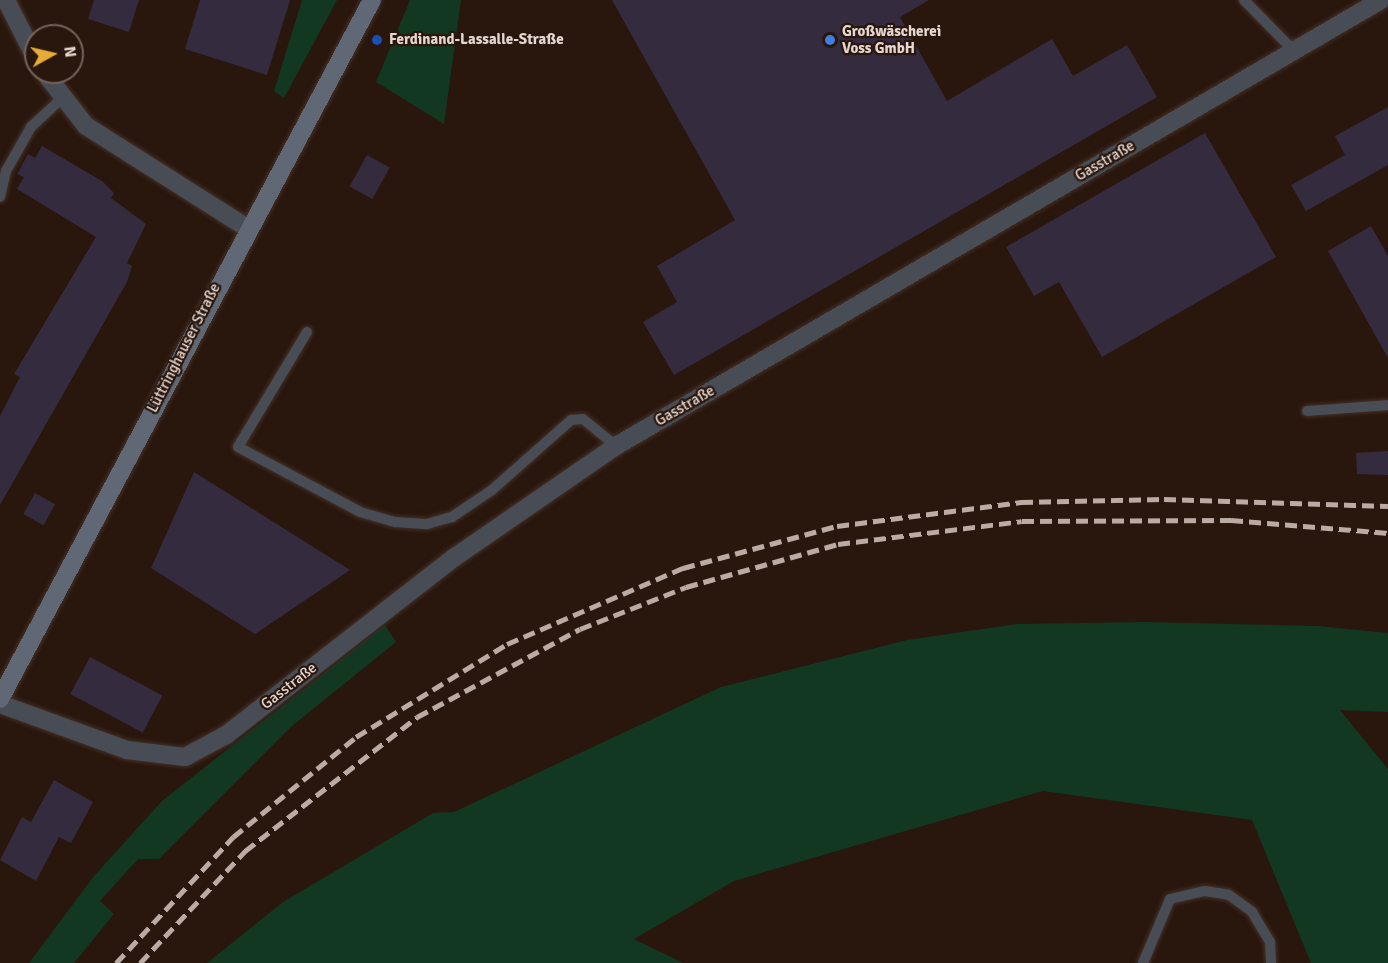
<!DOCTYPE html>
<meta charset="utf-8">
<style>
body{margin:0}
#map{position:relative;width:1388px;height:963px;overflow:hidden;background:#29160d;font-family:Signika,sans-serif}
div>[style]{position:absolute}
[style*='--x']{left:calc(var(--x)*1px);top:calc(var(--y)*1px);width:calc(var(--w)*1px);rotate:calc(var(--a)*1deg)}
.green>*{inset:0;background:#123822}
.building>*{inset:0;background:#352b3e;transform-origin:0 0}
.roads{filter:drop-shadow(0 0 2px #433128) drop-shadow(0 0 2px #433128)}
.service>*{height:10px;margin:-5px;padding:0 5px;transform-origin:5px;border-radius:5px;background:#484d55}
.minor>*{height:18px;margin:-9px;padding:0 9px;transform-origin:9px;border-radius:9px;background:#484d55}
.secondary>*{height:18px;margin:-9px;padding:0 9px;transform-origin:9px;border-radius:9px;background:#606876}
.rail>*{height:4.5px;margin-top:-2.25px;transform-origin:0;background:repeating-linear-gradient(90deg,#bbaba5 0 12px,transparent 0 18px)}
.dots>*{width:16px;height:16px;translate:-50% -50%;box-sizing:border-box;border:3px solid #29160d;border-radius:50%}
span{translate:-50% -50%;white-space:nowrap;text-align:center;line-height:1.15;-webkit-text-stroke:4.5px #29160d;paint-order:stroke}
.poi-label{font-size:15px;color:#e4d6d0;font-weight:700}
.left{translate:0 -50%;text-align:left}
.street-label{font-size:15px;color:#e4d6d0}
.north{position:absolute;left:24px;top:24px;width:60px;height:60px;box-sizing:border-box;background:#29160d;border:2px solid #74635b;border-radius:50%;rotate:82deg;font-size:16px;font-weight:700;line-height:24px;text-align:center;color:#e4d6d0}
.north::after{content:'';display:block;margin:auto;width:21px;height:27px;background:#e7ac36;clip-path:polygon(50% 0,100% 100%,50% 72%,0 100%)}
</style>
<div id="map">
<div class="green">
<div style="clip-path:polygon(302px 0,337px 0,284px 98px,274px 91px)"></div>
<div style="clip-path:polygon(410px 0,461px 0,444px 124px,376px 82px)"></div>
<div style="clip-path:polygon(1145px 622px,1318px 626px,1388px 633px,1388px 712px,1340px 710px,1388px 769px,1388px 963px,1311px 963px,1252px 820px,1043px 791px,734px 881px,634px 939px,683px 963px,207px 963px,283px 902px,433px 813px,454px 812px,721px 687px,907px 640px,1017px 624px)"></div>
<div style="clip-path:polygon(385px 625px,396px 642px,292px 726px,159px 859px,138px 859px,100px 901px,114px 914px,74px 963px,29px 963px,94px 876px,162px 801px)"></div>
</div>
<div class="building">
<div style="clip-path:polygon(94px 0,139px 0,129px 32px,88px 19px)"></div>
<div style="clip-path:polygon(200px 0,290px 0,267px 75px,185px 49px)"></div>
<div style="clip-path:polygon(612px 0,929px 0,900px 17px,947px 101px,1052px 39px,1073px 76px,1127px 45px,1157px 97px,674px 375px,643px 322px,677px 302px,657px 266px,735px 220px)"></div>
<div style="clip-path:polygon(1388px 107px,1388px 165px,1306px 211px,1291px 185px,1345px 155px,1335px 136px)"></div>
<div style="clip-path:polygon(1205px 133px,1276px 257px,1102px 357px,1059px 282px,1034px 296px,1006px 247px)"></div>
<div style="clip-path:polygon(42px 146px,102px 181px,114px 193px,111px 198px,146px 224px,127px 263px,132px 266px,127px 282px,0 505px,0 416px,20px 377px,14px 374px,96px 237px,17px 189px,24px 177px,17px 174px,28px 154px,35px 158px)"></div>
<div style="left:367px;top:155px;width:26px;height:36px;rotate:29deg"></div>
<div style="clip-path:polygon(1371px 226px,1388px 256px,1388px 358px,1328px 251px)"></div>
<div style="clip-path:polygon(1388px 451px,1388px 475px,1357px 474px,1356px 453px)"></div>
<div style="clip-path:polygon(194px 472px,350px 570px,255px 634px,151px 568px)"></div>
<div style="left:35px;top:493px;width:23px;height:24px;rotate:29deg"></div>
<div style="left:90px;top:657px;width:82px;height:42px;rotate:28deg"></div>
<div style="clip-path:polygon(54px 780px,93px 802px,71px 843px,59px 837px,36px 881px,0 860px,22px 817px,31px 822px)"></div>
</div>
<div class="roads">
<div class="service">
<div style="--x:1244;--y:0;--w:71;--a:45.6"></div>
<div style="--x:0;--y:197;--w:27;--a:-77"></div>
<div style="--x:6;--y:171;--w:51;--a:-60.4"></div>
<div style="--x:31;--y:127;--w:41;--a:-43"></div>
<div style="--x:307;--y:332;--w:134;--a:121"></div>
<div style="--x:238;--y:447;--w:138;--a:28"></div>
<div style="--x:360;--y:512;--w:37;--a:16"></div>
<div style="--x:396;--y:522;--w:31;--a:4"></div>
<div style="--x:427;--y:524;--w:26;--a:-16"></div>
<div style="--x:452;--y:517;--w:48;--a:-34"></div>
<div style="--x:492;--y:490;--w:106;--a:-41.5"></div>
<div style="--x:571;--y:420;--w:12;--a:-5"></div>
<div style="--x:583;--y:419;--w:43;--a:39.3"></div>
<div style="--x:1307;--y:411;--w:81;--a:-4.2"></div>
<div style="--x:1143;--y:963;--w:69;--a:-67.1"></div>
<div style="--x:1170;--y:899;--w:36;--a:-13"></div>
<div style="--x:1205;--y:891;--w:24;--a:9"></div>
<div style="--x:1229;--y:895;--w:29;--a:36"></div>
<div style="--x:1252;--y:912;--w:35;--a:59"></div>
<div style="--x:1270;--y:942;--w:21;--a:87"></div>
</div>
<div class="minor">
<div style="--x:6;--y:0;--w:66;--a:63"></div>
<div style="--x:44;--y:72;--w:68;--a:52.1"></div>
<div style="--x:86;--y:126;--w:189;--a:32.3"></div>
<div style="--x:0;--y:704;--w:135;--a:19.9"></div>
<div style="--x:127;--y:750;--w:58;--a:6.9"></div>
<div style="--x:185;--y:757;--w:47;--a:-28.2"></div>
<div style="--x:226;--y:735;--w:290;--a:-37.9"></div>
<div style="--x:455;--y:557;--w:196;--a:-34.6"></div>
<div style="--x:616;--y:446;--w:886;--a:-30.24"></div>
</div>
<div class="secondary">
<div style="--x:0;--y:699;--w:792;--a:-61.98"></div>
</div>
</div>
<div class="rail">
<div style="--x:116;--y:963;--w:172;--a:-47.1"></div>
<div style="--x:233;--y:837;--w:159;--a:-39.1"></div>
<div style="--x:356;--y:737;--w:177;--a:-31.6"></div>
<div style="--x:507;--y:644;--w:192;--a:-23.4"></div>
<div style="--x:683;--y:568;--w:160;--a:-15.3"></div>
<div style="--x:837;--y:526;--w:186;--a:-7.4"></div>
<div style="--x:1021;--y:502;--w:143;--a:-1.2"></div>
<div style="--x:1164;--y:499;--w:224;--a:1.8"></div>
<div style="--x:140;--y:963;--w:154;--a:-46.8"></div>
<div style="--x:245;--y:851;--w:218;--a:-37.9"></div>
<div style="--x:417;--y:717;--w:185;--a:-28.4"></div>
<div style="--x:580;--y:629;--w:114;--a:-21.6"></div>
<div style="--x:686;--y:587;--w:158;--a:-15.8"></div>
<div style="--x:838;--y:544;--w:185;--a:-7.1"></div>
<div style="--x:1022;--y:521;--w:209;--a:-0.3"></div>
<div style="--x:1231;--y:520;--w:158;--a:4.7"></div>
</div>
<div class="dots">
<div style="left:377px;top:40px;background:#1a4fb4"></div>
<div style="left:830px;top:40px;background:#3f7fe0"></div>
</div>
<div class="poi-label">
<span class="left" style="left:842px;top:40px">Großwäscherei<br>Voss GmbH</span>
<span class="left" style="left:389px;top:40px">Ferdinand-Lassalle-Straße</span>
</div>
<div class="street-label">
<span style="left:1105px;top:161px;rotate:-30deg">Gasstraße</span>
<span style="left:184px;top:348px;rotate:-63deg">Lüttringhauser Straße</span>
<span style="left:685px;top:406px;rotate:-30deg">Gasstraße</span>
<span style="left:289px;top:686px;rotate:-38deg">Gasstraße</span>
</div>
<div class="north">N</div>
</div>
